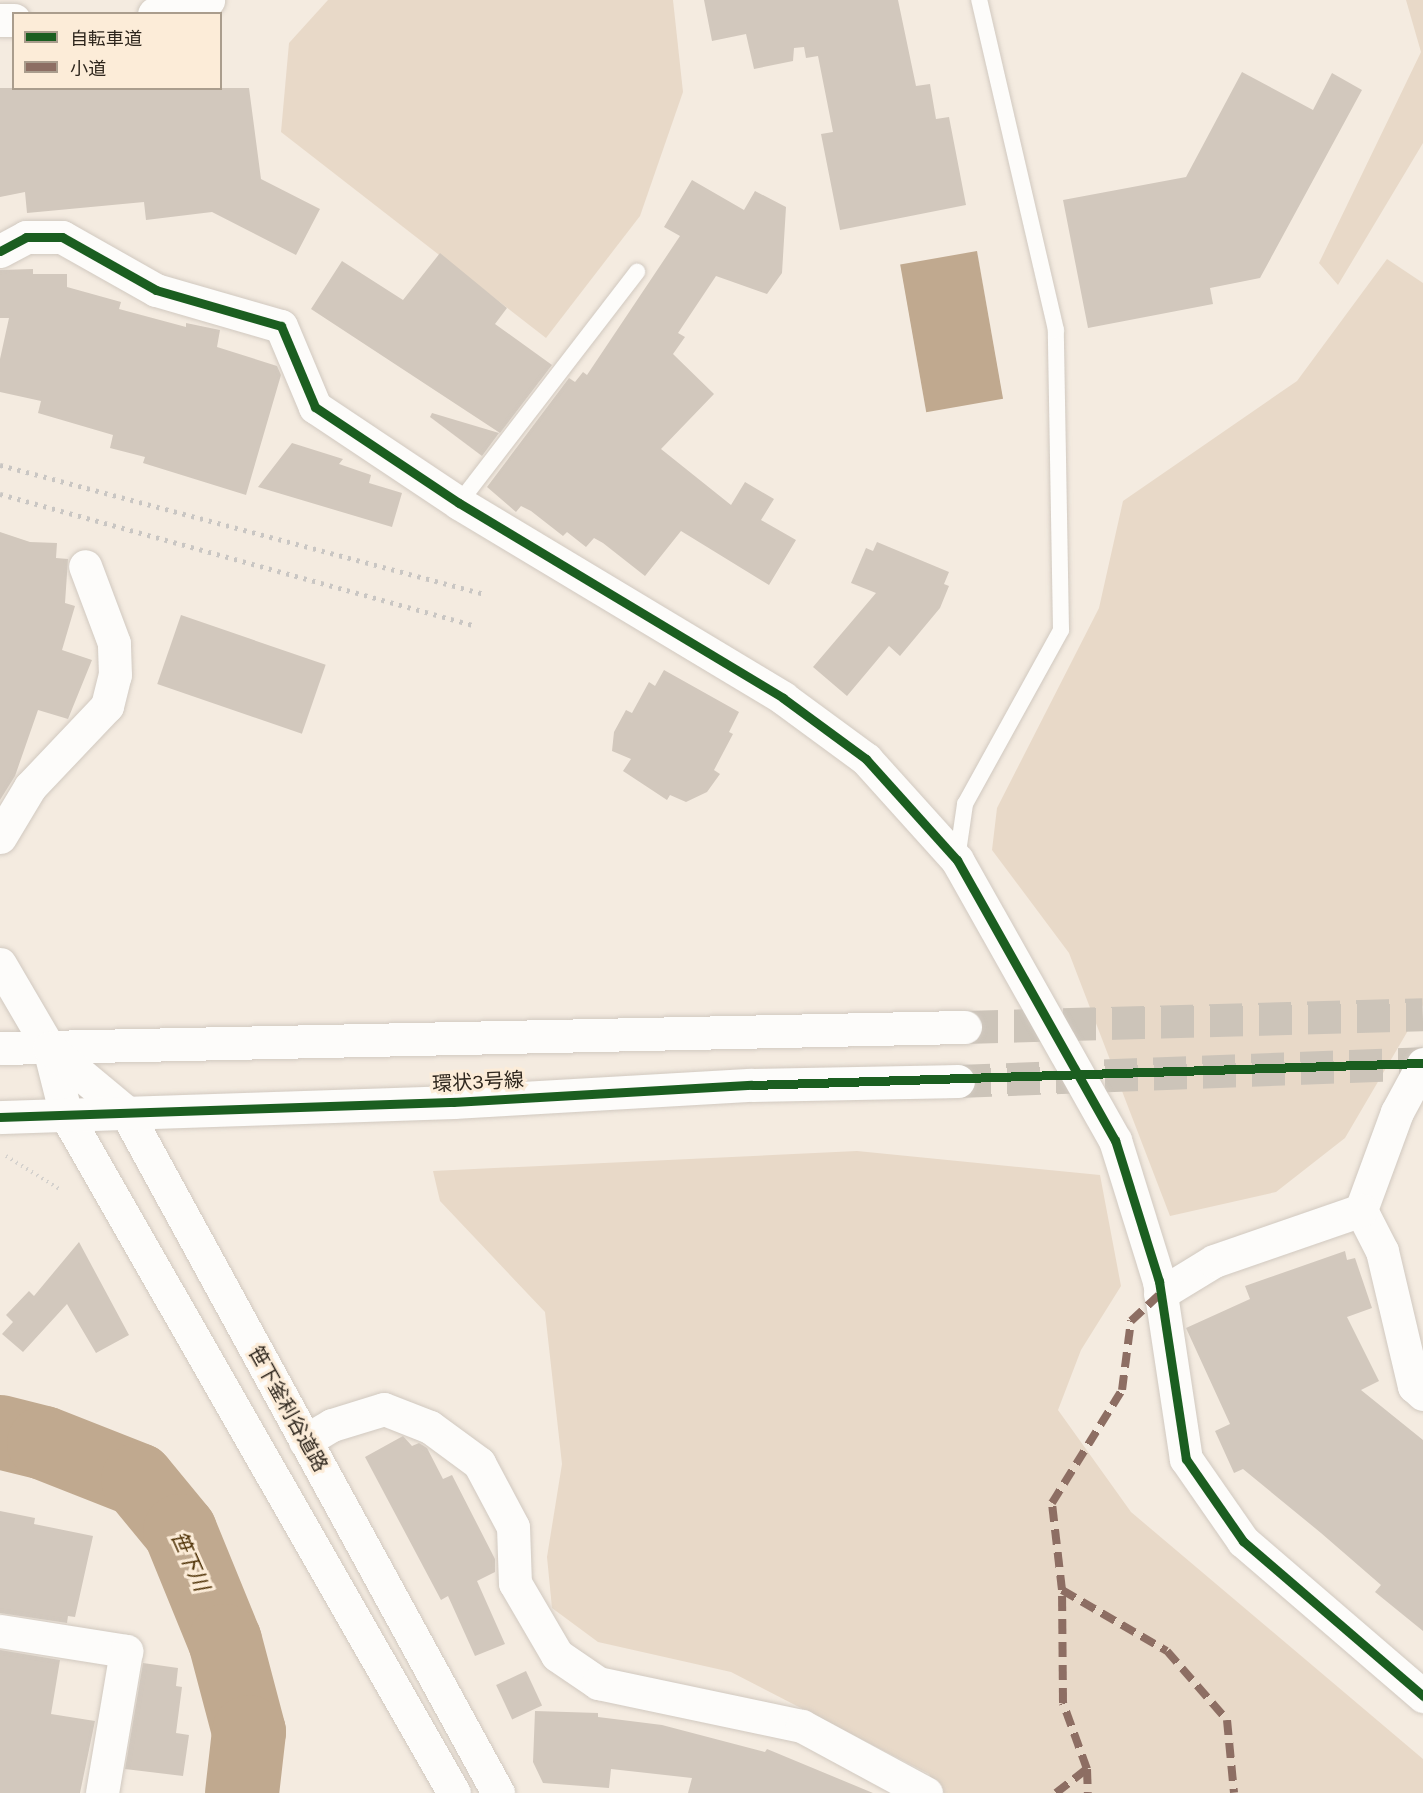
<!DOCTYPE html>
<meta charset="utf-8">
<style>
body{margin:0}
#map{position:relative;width:1423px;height:1793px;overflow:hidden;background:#f4ebe0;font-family:Karla,"Noto Sans JP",sans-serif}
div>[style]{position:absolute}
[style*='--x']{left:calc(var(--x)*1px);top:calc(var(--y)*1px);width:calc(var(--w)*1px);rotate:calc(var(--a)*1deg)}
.green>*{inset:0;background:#e8d9c8}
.water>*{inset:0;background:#c0a98f;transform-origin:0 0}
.river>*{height:74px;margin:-37px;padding:0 37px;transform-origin:37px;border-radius:37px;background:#c0a98f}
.building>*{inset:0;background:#d2c8bd;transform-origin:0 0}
.secondary-tunnel>*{height:33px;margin-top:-16.5px;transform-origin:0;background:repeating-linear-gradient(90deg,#ccc4b9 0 33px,transparent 0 49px)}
.path>*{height:4px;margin-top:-2px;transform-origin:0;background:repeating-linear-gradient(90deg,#d4d1cd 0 1.5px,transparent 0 6px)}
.roads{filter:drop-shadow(0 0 2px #d1c9c0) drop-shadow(0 0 2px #d1c9c0)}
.lane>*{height:16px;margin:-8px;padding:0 8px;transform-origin:8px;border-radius:8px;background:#fdfcfa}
.street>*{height:33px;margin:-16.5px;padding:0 16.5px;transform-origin:16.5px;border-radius:16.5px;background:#fdfcfa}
.secondary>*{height:33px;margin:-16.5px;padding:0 16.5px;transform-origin:16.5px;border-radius:16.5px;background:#fdfcfa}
.primary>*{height:33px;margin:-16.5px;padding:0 16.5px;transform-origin:16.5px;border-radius:16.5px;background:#fdfcfa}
.rail>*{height:4.5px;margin-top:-2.25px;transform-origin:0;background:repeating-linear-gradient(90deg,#c9c6c3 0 3px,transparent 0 9px)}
.quiet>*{height:8px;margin-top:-4px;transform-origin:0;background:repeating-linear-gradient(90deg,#8d6e63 0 15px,transparent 0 23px)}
.cycleway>*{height:9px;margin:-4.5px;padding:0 4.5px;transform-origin:4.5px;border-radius:4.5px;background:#1b5e20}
span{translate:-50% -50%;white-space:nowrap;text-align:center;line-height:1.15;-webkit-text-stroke:6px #fcecd8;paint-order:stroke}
.street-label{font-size:20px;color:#2e261d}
.water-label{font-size:21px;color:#4c2f03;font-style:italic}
.legend{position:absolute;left:12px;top:12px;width:210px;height:78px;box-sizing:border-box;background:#fcecd8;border:2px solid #aa9d8d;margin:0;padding:8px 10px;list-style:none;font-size:18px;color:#2e261d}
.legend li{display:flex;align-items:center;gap:12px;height:30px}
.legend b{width:30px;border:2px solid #aa9d8d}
</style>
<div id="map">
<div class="green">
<div style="clip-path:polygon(328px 0,673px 0,683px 92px,640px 216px,546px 338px,281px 132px,289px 43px)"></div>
<div style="clip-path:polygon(1406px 0,1423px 0,1423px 143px,1338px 285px,1319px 263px,1421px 52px)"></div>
<div style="clip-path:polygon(1387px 259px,1423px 283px,1423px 1005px,1345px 1138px,1276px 1192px,1170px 1216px,1069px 953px,992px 850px,997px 808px,1099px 608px,1123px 501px,1297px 381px)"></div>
<div style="clip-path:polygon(857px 1151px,1100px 1175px,1121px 1286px,1081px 1350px,1058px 1410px,1131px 1512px,1423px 1759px,1423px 1793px,939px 1793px,929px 1774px,731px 1672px,598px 1642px,552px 1608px,547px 1557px,562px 1464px,545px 1312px,440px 1201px,433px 1171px)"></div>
</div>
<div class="water">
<div style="left:977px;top:251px;width:150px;height:78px;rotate:80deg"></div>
</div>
<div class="river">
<div style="--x:0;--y:1432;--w:45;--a:14"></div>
<div style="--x:44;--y:1443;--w:101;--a:21.5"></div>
<div style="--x:138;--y:1480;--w:66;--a:50.5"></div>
<div style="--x:180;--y:1531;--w:119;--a:67.8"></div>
<div style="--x:225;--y:1641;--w:94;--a:75.2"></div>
<div style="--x:249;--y:1732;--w:61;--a:96.5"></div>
</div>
<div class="building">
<div style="clip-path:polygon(704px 0,898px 0,916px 86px,930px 84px,936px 119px,949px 117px,966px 205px,840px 230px,821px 134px,833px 132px,818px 56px,806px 58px,804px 47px,794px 48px,793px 61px,754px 69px,746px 34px,712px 41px)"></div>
<div style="clip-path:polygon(1242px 72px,1313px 110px,1332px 73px,1362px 90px,1260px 278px,1210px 288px,1213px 304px,1088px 328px,1063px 200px,1186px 177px)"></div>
<div style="clip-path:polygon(0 88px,249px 88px,261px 179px,320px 209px,296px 255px,212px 212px,146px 220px,144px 202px,27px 213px,25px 192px,0 197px)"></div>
<div style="clip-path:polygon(692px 180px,744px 210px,755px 191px,786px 207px,782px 273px,767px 294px,716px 276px,678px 333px,685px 337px,673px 354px,714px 394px,661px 449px,731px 505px,745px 482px,774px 499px,761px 520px,796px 540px,769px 585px,681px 531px,645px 576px,603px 543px,594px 538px,586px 547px,567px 532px,563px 536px,531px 511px,521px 506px,516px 512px,487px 487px,569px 378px,575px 382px,583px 372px,587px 375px,680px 236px,664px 227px)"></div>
<div style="clip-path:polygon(440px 253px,507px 308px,495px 324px,552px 365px,500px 433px,311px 309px,342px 261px,403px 300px)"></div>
<div style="clip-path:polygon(33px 269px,33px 274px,67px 274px,67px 287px,121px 302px,119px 309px,186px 327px,186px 323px,220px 330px,217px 347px,277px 366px,281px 375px,246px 495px,143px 463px,145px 457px,110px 448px,113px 435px,38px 413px,41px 401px,0 392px,0 359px,9px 318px,0 318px,0 270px)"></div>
<div style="clip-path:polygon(432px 413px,499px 433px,482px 456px,430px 417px)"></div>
<div style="clip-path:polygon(292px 443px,343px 459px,339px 464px,371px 475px,369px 483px,402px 493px,392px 527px,258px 487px)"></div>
<div style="clip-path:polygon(0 532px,30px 542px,57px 543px,56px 558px,68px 559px,65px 603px,75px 606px,62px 650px,92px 660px,68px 719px,38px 710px,15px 776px,0 800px)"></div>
<div style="clip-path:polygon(877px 542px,949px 572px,944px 584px,949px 586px,940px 608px,900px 656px,889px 646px,847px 696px,813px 667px,876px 593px,851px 583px,866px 548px,873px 551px)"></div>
<div style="left:181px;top:615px;width:153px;height:73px;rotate:19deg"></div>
<div style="clip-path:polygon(664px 670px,739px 712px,729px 732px,733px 734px,714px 770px,720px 774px,707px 792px,686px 802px,670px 795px,667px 800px,623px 771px,631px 759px,612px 751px,614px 732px,626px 710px,632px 713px,649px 682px,655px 686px)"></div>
<div style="clip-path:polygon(79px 1242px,129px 1335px,96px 1353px,67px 1304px,23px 1352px,2px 1334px,13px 1322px,6px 1315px,29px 1291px,34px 1296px)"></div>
<div style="clip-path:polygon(1345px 1251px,1347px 1260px,1355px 1258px,1372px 1308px,1347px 1317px,1379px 1381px,1361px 1390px,1423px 1440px,1423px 1631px,1375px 1592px,1381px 1585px,1321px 1533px,1243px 1469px,1234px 1473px,1215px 1431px,1230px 1424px,1186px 1328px,1250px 1299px,1245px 1286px)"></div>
<div style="clip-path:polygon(403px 1436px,412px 1446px,419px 1443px,427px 1448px,443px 1479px,452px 1475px,495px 1559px,495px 1572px,477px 1581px,505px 1644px,475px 1656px,448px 1596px,441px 1600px,365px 1457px)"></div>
<div style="clip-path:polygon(0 1511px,35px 1518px,34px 1524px,93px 1536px,75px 1617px,68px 1616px,67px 1623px,0 1613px)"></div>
<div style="clip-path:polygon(0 1650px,60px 1660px,51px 1714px,95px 1721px,80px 1793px,0 1793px)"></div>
<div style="clip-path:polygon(143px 1663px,178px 1668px,176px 1686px,182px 1687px,176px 1733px,189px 1735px,183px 1776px,125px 1769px)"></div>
<div style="left:526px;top:1671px;width:38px;height:33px;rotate:65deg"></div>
<div style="clip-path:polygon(535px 1711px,598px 1713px,598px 1717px,662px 1725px,765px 1752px,767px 1749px,873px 1793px,688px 1793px,692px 1778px,611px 1769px,609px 1788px,543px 1783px,533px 1762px)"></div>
</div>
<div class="secondary-tunnel">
<div style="--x:965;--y:1027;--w:458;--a:-1.6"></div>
<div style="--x:958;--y:1081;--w:465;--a:-2.2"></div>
</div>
<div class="path">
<div style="--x:6;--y:1156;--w:65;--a:31.7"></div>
</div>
<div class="roads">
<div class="lane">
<div style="--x:459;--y:503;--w:292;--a:-52.4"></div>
<div style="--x:957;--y:859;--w:56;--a:-81.7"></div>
<div style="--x:965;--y:804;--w:199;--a:-61.1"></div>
<div style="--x:1061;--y:630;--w:300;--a:-91"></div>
<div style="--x:1056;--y:330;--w:339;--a:-103.1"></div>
</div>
<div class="street">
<div style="--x:0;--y:251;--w:30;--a:-28"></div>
<div style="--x:26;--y:237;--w:36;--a:0"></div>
<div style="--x:62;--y:237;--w:108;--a:29.4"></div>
<div style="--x:156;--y:290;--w:130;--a:16.1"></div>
<div style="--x:281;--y:326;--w:88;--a:67.2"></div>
<div style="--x:315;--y:407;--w:173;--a:33.7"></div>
<div style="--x:459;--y:503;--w:378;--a:31"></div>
<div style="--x:783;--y:698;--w:103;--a:36.3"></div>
<div style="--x:866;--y:759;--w:136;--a:48"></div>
<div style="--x:957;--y:860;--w:322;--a:60.6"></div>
<div style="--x:1115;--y:1140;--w:148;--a:72.7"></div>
<div style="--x:1159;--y:1281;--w:180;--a:81.4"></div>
<div style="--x:1186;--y:1459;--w:100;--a:55.2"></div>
<div style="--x:1243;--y:1541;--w:238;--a:40.7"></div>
<div style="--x:0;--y:837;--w:58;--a:-59"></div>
<div style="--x:30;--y:787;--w:112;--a:-46.5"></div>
<div style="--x:107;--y:706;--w:32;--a:-76"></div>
<div style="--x:115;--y:675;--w:32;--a:-92"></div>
<div style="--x:114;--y:643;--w:82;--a:-110.6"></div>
<div style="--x:1423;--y:1064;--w:55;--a:118.4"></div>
<div style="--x:1397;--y:1112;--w:104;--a:110.2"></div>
<div style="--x:1361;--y:1210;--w:46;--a:62.9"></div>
<div style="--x:1382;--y:1251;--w:139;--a:76.7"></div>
<div style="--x:1414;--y:1386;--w:12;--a:42"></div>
<div style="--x:1160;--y:1294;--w:63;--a:-31.4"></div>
<div style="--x:1214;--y:1261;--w:156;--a:-19.1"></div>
<div style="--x:305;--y:1441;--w:31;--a:-31"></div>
<div style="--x:332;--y:1425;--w:54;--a:-17.1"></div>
<div style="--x:384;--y:1409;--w:49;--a:21.4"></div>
<div style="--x:430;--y:1427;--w:61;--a:36.3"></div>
<div style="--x:479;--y:1463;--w:72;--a:62"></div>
<div style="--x:513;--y:1527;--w:56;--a:88"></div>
<div style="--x:515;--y:1583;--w:83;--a:59.7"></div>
<div style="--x:557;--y:1655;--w:50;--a:34.3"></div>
<div style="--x:598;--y:1683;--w:208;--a:11.9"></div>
<div style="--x:802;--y:1726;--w:141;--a:28.4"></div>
<div style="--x:0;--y:1631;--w:128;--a:9"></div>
<div style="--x:126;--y:1651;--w:144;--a:99.6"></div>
</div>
<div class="secondary">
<div style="--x:0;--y:964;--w:97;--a:59.7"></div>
<div style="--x:49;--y:1048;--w:69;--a:75.8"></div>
<div style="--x:66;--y:1115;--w:781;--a:60.22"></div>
<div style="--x:0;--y:1048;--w:965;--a:-1.25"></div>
<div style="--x:49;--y:1048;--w:100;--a:39.7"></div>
<div style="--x:126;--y:1112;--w:776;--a:61.35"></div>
<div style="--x:0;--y:1117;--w:453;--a:-1.9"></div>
<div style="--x:453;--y:1102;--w:299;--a:-3.3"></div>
<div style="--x:752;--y:1085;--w:206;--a:-1.1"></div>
</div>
<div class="primary">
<div style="--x:154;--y:14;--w:56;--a:-14.5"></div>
<div style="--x:0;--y:20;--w:14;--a:0"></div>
</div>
</div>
<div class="rail">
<div style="--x:0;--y:465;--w:499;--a:14.9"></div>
<div style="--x:0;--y:494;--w:491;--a:15.5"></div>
</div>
<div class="quiet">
<div style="--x:1062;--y:1590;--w:121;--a:30.2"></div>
<div style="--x:1167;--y:1651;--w:91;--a:49"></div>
<div style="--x:1227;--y:1720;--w:73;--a:84.5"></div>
<div style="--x:1087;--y:1769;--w:24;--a:88"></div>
<div style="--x:1056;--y:1793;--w:39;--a:-38"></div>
<div style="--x:1087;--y:1769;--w:70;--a:-110"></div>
<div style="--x:1063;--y:1703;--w:113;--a:-90.5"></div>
<div style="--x:1062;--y:1590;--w:88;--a:-96.6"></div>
<div style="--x:1052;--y:1503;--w:133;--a:-58.2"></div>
<div style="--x:1122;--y:1390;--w:70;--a:-82.6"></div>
<div style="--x:1131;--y:1321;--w:40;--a:-43"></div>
</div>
<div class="cycleway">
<div style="--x:0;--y:251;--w:30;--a:-28"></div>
<div style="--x:26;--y:237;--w:36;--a:0"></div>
<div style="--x:62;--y:237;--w:108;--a:29.4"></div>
<div style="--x:156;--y:290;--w:130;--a:16.1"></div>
<div style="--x:281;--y:326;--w:88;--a:67.2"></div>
<div style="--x:315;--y:407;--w:173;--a:33.7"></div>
<div style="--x:459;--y:503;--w:378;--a:31"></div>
<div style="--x:783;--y:698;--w:103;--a:36.3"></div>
<div style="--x:866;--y:759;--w:136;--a:48"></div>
<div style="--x:957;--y:860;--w:322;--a:60.6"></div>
<div style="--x:1115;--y:1140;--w:148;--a:72.7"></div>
<div style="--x:1159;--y:1281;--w:180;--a:81.4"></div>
<div style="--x:1186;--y:1459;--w:100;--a:55.2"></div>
<div style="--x:1243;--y:1541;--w:238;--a:40.7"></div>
<div style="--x:0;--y:1117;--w:453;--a:-1.9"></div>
<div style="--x:453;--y:1102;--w:299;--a:-3.3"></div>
<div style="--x:752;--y:1085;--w:671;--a:-1.88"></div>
</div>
<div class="street-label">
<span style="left:478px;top:1082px;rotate:-3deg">環状3号線</span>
<span style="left:288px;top:1409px;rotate:61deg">笹下釜利谷道路</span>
</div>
<div class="water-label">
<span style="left:190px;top:1561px;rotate:66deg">笹下川</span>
</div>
<ul class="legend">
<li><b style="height:8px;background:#1b5e20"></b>自転車道</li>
<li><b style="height:8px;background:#8d6e63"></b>小道</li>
</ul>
</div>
